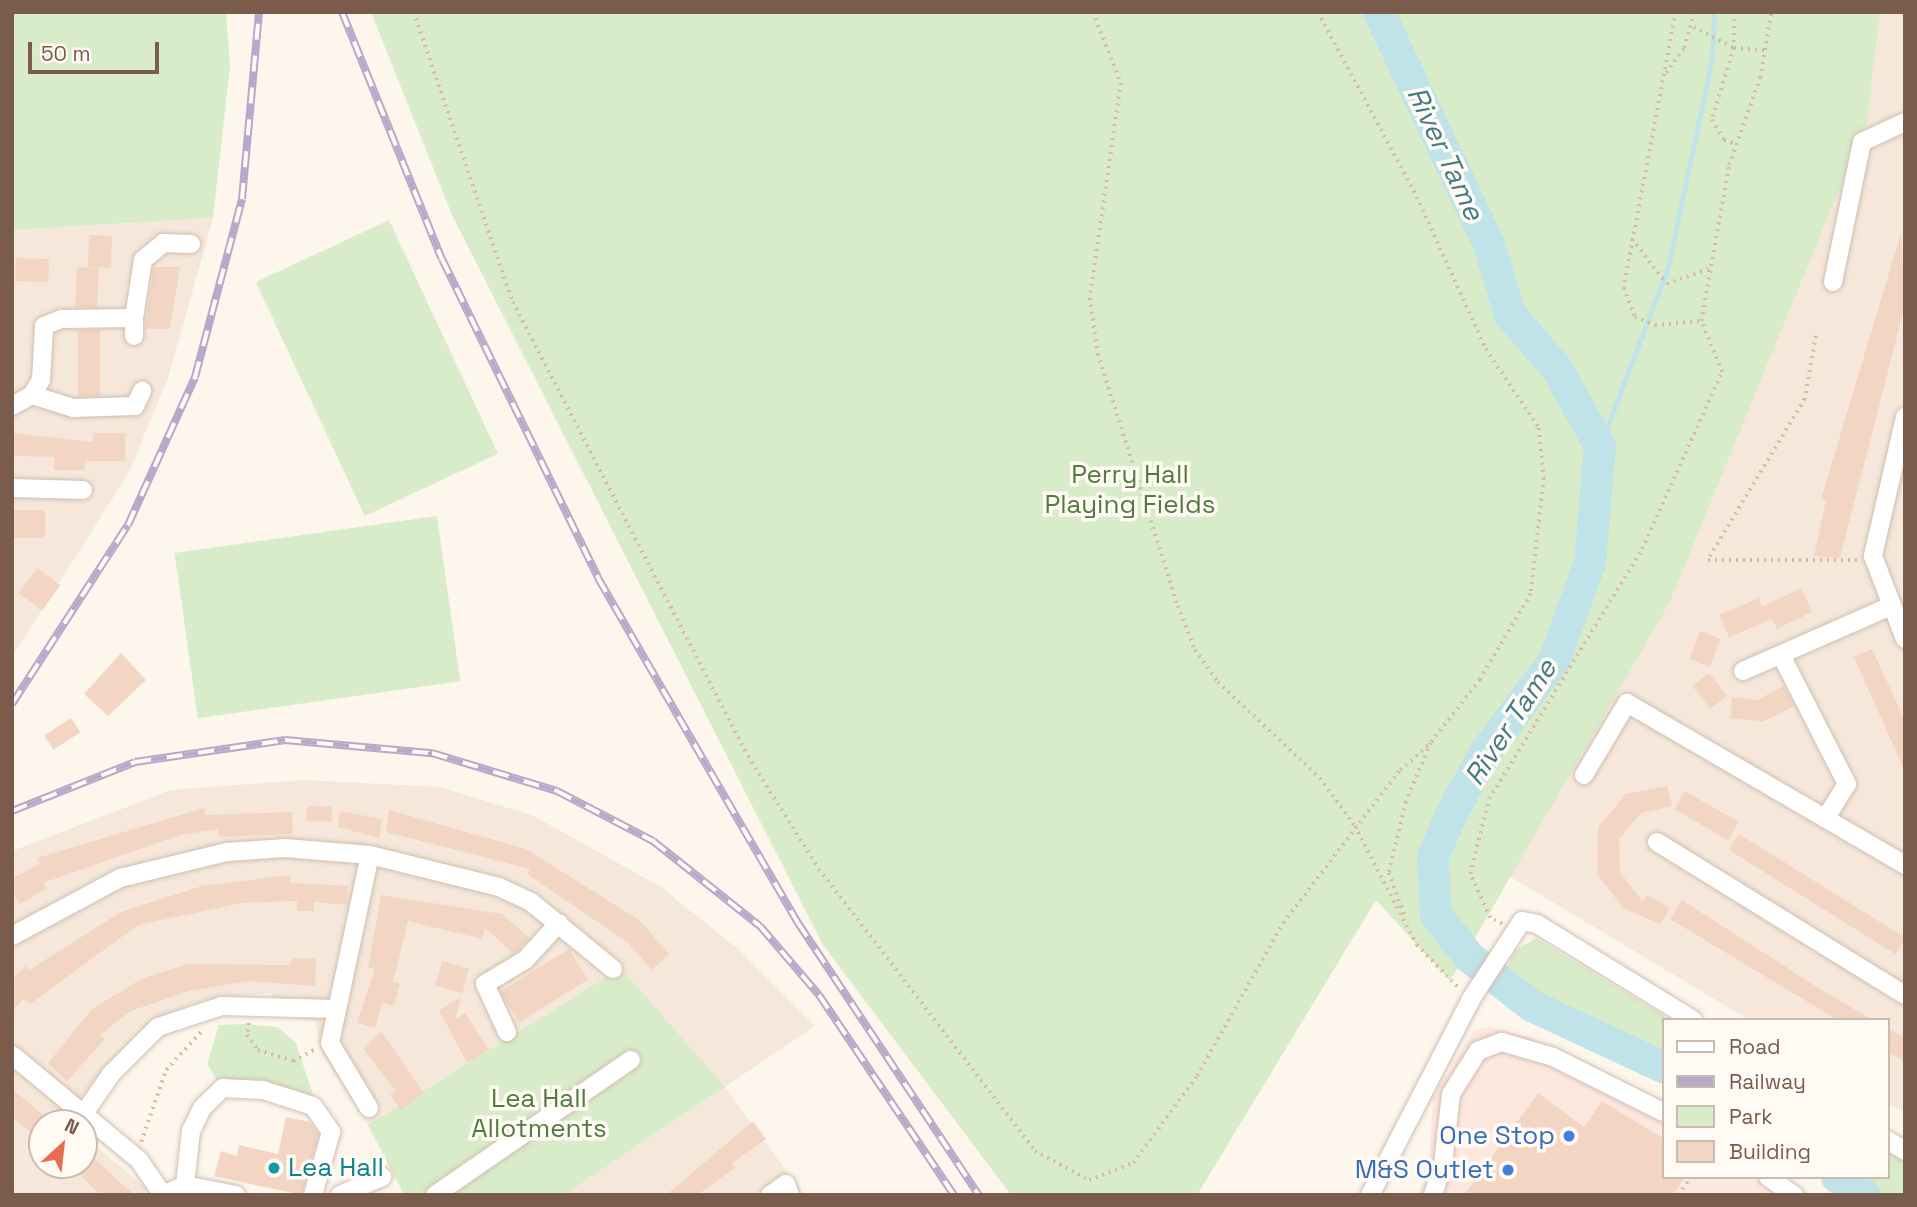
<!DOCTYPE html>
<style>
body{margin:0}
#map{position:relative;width:1917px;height:1207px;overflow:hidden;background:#fdf6ec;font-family:"Space Grotesk",sans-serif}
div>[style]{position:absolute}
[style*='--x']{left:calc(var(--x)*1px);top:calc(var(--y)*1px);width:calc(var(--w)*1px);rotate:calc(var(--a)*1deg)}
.residential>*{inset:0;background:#f5e8da}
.commercial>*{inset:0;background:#fde8e0}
.green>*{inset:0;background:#d8ecc9;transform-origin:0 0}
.stream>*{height:5px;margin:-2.5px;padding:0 2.5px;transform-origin:2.5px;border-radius:2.5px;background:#bfe3e8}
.river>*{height:32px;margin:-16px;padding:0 16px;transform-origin:16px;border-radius:16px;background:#bfe3e8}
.building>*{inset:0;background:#f3d5c3;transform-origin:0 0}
.path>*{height:3.5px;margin-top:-1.75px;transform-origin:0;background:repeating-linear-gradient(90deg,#d9b8a5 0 2px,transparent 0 7px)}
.roads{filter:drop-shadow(0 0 2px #d1beb0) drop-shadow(0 0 2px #d1beb0)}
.minor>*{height:18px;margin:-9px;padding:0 9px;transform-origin:9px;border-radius:9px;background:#fff}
.rail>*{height:8px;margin-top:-4px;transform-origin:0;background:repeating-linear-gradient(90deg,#fffaf3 0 16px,#b9a8c9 0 32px);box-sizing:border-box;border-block:2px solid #b9a8c9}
.dots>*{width:19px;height:19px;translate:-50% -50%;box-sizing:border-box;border:4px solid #fffaf3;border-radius:50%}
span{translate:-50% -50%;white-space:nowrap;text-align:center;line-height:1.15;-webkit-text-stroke:7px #fffaf3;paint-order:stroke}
.park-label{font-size:26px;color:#537a41}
.shop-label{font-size:26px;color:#366cbe}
.right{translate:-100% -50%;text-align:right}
.culture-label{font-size:26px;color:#0d838f}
.left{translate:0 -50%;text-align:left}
.water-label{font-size:28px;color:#437c86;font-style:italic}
.frame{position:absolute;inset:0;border:14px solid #7a5c4d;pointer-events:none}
.legend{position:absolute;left:1662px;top:1018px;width:228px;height:161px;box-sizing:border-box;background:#fffaf3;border:2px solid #cabbb1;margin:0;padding:9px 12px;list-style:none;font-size:21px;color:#7a5c4d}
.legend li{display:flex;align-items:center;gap:14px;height:35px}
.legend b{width:35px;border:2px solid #cabbb1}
.north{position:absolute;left:28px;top:1109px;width:70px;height:70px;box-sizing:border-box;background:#fffaf3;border:2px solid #cabbb1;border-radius:50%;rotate:27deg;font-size:19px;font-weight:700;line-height:28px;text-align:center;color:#7a5c4d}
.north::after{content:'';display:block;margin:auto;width:24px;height:32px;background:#e76f51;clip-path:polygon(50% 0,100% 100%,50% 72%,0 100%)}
.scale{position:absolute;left:28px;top:42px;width:131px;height:32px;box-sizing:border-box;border:4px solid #7a5c4d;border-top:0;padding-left:9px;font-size:21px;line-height:24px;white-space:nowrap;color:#7a5c4d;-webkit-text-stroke:5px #fffaf3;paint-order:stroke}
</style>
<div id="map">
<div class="residential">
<div style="clip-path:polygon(1880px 12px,1905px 12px,1905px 1113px,1887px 1103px,1887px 1020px,1749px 1020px,1509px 876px,1670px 602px,1867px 122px)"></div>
<div style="clip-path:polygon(213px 218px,168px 378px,128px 474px,12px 657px,12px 230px)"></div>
<div style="clip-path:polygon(304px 780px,440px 787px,534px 816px,661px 887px,738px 949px,815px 1026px,725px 1087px,804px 1195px,564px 1195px,724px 1087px,621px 968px,368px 1125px,321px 1051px,315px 1021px,287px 1016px,271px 993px,203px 1000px,159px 1017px,132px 1039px,62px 1117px,68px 1123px,42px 1123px,42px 1165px,84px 1165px,84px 1136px,147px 1189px,143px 1195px,12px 1195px,12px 851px,171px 790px)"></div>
</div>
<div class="commercial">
<div style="clip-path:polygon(1489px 1027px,1527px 1036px,1663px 1101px,1663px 1177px,1785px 1177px,1811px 1195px,1418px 1195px,1429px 1169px,1433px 1097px,1474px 1030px)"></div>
</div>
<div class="green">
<div style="clip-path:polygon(12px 12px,226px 12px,230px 66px,213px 218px,12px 230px)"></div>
<div style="clip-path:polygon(371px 12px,1880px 12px,1867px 122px,1670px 602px,1450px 981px,1376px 900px,1197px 1195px,1011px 1195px,823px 945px,452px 215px)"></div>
<div style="left:389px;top:220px;width:258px;height:147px;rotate:65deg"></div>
<div style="left:437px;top:516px;width:167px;height:265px;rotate:82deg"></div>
<div style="clip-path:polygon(1536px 938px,1671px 1020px,1663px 1020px,1663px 1056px,1545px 998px,1506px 969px,1516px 950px)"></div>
<div style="clip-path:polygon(621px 968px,725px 1087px,564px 1195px,404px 1195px,368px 1125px)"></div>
<div style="clip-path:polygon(244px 1024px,278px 1027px,296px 1043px,315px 1101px,218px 1082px,207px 1064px,219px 1025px)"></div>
<div style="clip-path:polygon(1887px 1151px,1905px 1162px,1905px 1195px,1878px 1195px,1852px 1177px,1887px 1177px)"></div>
</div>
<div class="stream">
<div style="--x:1600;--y:446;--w:191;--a:-69.2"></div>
<div style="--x:1668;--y:267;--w:213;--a:-78.1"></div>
<div style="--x:1712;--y:59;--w:47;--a:-87.6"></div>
</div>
<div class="river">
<div style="--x:1379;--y:12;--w:258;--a:64.7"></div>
<div style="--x:1489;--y:245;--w:72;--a:73.1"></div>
<div style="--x:1510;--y:314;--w:72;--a:49.5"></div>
<div style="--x:1557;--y:369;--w:88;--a:60.8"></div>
<div style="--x:1600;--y:446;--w:116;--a:94.9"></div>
<div style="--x:1590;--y:562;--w:105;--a:110"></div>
<div style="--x:1554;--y:661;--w:113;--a:127.1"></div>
<div style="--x:1486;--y:751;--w:68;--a:118.8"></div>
<div style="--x:1453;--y:811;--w:50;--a:113.5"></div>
<div style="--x:1433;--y:857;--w:57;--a:87"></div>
<div style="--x:1436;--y:914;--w:54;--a:52.5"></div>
<div style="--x:1469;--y:957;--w:80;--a:37.9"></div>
<div style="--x:1532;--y:1006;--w:145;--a:25"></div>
<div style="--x:1837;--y:1177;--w:33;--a:33"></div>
</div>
<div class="building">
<div style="clip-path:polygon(1901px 233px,1905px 305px,1840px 558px,1814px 556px,1826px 500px,1821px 499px)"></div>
<div style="left:89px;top:235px;width:23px;height:32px;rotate:2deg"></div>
<div style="left:16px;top:258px;width:33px;height:23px;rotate:2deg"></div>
<div style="left:77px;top:267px;width:22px;height:40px;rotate:3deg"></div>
<div style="clip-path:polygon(154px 267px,180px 267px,170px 329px,145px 329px)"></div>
<div style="left:78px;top:330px;width:22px;height:66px"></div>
<div style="clip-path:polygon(12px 433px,93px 442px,93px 433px,125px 433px,125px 461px,85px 461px,85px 470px,54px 470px,54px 457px,12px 456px)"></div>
<div style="left:14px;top:510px;width:31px;height:28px"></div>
<div style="left:37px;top:568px;width:29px;height:31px;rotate:36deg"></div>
<div style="clip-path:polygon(1801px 588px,1812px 612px,1777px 629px,1772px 619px,1729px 637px,1719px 615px,1759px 598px,1762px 607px)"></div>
<div style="left:1700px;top:631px;width:22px;height:30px;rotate:21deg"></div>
<div style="clip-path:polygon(1872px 649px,1905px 721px,1905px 772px,1854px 657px)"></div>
<div style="clip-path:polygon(121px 653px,146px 680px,108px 716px,84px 694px)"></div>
<div style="left:1709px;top:673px;width:29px;height:21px;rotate:52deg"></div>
<div style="clip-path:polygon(1784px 686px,1794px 706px,1763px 722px,1730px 718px,1732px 697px,1757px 700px)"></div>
<div style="left:71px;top:718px;width:17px;height:32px;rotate:57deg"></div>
<div style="clip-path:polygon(1667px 786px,1672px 806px,1641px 813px,1619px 839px,1620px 872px,1643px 902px,1647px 895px,1670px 908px,1660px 924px,1623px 908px,1597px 874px,1598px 827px,1626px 794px)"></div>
<div style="left:1685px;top:791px;width:62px;height:21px;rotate:30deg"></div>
<div style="left:307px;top:806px;width:25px;height:15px;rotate:2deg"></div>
<div style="clip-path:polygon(204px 808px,206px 815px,292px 812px,293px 834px,219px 837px,218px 829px,180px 835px,43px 883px,47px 888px,20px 904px,12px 891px,12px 879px,40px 863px,37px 858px)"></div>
<div style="clip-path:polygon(389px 810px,526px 849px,639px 920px,669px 954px,652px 970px,627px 942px,527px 874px,530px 869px,386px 832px)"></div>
<div style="clip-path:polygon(340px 811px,382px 819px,379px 838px,338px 827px)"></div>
<div style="left:1739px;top:834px;width:196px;height:19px;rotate:32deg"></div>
<div style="clip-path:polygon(290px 875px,290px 883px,348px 886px,347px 905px,314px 902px,314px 911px,297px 911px,297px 901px,242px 903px,138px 925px,30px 1004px,24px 998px,12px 1012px,12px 979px,26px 966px,29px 970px,121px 912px,202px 886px)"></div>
<div style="clip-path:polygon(381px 895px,502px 914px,529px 938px,514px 954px,485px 928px,482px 939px,408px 921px,393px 982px,400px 984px,394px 1006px,382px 1003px,375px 1028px,357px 1023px,375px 969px,368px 968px)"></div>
<div style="clip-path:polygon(1682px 900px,1820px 989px,1873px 1020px,1838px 1020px,1670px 919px)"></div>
<div style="left:569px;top:949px;width:36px;height:81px;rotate:58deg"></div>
<div style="clip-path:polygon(291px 958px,316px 959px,315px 986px,249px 981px,189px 991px,131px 1011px,100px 1035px,105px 1039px,67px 1081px,48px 1063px,92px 1009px,143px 978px,188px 964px,291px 965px)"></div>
<div style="left:442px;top:961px;width:28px;height:26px;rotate:15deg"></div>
<div style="clip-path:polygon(461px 997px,455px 1019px,465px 1013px,489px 1050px,467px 1063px,439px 1010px)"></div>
<div style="clip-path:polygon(1887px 1028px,1905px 1038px,1905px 1062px,1887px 1052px)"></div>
<div style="clip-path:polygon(381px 1031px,424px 1093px,401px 1110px,390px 1095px,396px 1091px,363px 1049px)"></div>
<div style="clip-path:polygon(12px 1089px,42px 1114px,42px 1141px,12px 1117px)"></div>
<div style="clip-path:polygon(1538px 1093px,1584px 1127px,1602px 1101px,1663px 1138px,1663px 1177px,1685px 1177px,1673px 1195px,1464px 1195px)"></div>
<div style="clip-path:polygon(286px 1117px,310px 1122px,319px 1134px,302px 1195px,214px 1176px,221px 1151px,237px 1156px,239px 1145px,278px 1154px)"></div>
<div style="clip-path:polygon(753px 1121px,766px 1139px,732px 1163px,735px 1168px,697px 1195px,666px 1195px)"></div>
<div style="clip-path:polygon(84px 1148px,117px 1180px,135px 1195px,101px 1195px,83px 1178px,70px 1165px,84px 1165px)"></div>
</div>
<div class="path">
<div style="--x:414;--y:12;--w:306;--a:71.2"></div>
<div style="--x:513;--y:302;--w:511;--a:62.63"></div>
<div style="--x:748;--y:756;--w:133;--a:57.9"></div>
<div style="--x:819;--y:869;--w:355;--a:52.5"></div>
<div style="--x:1035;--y:1151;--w:61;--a:28.2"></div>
<div style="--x:1089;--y:1180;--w:47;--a:-21.1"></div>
<div style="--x:1133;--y:1163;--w:108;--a:-53.7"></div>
<div style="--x:1197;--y:1076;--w:176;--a:-60.7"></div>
<div style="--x:1283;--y:923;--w:193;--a:-52.6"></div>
<div style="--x:1400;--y:770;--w:41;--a:-41.1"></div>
<div style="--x:1093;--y:12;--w:76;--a:68.5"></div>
<div style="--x:1121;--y:83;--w:217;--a:98.2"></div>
<div style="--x:1090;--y:298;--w:57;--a:81.9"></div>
<div style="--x:1098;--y:354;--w:264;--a:72.4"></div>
<div style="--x:1178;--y:606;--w:47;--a:68.9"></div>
<div style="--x:1195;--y:650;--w:39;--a:54"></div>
<div style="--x:1218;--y:682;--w:140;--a:43.3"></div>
<div style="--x:1320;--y:778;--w:59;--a:53.9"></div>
<div style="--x:1355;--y:826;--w:134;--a:62.5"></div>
<div style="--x:1417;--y:945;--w:60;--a:45.7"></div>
<div style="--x:1318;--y:12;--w:210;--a:61.8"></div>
<div style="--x:1417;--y:197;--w:167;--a:65.6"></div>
<div style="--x:1486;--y:349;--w:95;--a:56.1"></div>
<div style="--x:1539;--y:428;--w:50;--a:84.3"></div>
<div style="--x:1544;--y:478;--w:117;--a:96.4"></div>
<div style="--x:1531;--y:594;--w:100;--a:120.7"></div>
<div style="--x:1480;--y:680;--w:80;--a:127.9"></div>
<div style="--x:1431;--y:743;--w:64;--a:113"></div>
<div style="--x:1406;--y:802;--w:73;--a:103.5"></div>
<div style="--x:1389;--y:873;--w:46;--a:69.6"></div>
<div style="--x:1676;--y:12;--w:281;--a:100.7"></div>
<div style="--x:1624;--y:288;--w:31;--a:69"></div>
<div style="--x:1635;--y:317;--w:22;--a:22"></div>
<div style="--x:1655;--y:325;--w:46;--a:-5"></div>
<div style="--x:1735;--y:12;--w:36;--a:92"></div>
<div style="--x:1734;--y:48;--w:31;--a:4"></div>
<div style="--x:1694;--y:27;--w:45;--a:27.7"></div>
<div style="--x:1734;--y:48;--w:75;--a:107"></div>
<div style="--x:1712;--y:120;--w:23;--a:59"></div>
<div style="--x:1724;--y:140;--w:13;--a:18"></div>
<div style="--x:1666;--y:73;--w:31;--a:-54"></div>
<div style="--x:1684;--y:48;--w:37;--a:-74"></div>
<div style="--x:1632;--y:239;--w:57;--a:52.1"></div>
<div style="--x:1667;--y:284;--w:47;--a:-20"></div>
<div style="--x:1816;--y:336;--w:64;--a:99.9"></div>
<div style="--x:1805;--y:399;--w:188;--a:121.1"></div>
<div style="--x:1708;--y:560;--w:149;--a:0"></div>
<div style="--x:1502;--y:924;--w:13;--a:-153"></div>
<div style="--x:1490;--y:918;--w:48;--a:-114.4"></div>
<div style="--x:1470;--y:874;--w:77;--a:-75.8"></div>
<div style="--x:1489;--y:799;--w:293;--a:-58.5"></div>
<div style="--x:1642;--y:549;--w:194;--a:-65.7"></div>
<div style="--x:1722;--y:372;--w:55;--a:-112.4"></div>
<div style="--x:1701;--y:321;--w:158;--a:-79.8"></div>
<div style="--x:1729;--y:165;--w:92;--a:-70.4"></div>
<div style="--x:1760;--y:78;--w:67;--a:-80.5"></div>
<div style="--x:249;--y:1023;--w:12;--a:99"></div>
<div style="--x:247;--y:1035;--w:19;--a:54"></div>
<div style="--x:258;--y:1050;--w:37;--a:17"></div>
<div style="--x:293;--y:1061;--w:26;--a:-28"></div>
<div style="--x:141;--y:1142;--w:76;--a:-70.9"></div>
<div style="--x:166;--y:1070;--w:52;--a:-47.4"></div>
<div style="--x:1678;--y:1195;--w:22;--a:-54"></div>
</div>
<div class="roads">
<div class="minor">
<div style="--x:1833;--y:282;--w:143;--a:-78.3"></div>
<div style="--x:1862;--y:142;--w:47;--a:-24.9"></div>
<div style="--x:134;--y:336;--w:18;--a:-90"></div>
<div style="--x:32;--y:395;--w:17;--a:-59"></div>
<div style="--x:41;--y:380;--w:54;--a:-86.8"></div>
<div style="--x:44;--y:326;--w:18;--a:-22"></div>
<div style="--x:61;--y:319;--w:73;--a:-0.8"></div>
<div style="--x:134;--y:318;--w:59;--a:-81.2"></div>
<div style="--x:143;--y:260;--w:26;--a:-40"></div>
<div style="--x:163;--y:243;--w:28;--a:2"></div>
<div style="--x:12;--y:406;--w:23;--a:-29"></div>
<div style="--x:32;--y:395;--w:43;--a:17.6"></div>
<div style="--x:73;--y:408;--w:62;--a:-1.8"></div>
<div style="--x:135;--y:406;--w:17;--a:-65"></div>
<div style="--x:1905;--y:417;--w:143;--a:103"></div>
<div style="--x:1873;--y:556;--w:89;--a:68.9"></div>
<div style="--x:12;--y:488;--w:71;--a:1.6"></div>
<div style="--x:1781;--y:655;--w:145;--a:62.9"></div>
<div style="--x:1847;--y:784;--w:41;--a:122.2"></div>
<div style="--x:1743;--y:671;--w:159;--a:-23.7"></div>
<div style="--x:1584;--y:775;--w:84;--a:-59.2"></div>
<div style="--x:1627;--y:703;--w:322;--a:30.2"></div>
<div style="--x:1657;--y:842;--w:291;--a:31.7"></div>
<div style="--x:12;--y:936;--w:123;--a:-28.2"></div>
<div style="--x:120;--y:878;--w:110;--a:-13.7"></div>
<div style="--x:227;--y:852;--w:58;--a:-3.9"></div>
<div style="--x:285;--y:848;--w:85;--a:4.7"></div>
<div style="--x:370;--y:855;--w:133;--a:13.9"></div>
<div style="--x:499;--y:887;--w:35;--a:25"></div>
<div style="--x:531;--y:902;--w:106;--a:39.3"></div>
<div style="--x:507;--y:1032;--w:53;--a:-114.6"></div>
<div style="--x:485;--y:984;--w:47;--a:-31"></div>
<div style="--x:525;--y:960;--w:50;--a:-47.4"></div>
<div style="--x:12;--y:1055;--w:165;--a:39.6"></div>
<div style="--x:139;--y:1160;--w:42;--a:55.6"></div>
<div style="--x:163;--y:1195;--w:24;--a:-24"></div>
<div style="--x:185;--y:1185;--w:52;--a:11.1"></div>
<div style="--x:369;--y:1108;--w:76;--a:-121"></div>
<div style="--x:330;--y:1043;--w:192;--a:-78"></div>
<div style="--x:85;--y:1112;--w:46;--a:-55.6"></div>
<div style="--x:111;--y:1074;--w:66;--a:-45"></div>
<div style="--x:158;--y:1027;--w:67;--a:-18.2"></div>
<div style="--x:222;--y:1006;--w:114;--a:1.5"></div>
<div style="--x:1887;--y:1140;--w:21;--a:31"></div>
<div style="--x:1768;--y:1177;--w:32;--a:35"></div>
<div style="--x:185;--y:1185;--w:54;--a:-83.7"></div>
<div style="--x:191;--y:1131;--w:25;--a:-64"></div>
<div style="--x:202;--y:1108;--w:29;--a:-44"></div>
<div style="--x:223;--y:1088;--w:40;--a:2.9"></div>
<div style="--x:263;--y:1090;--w:52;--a:17.7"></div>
<div style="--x:313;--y:1106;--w:32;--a:55"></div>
<div style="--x:331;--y:1132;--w:66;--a:105.9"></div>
<div style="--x:340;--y:1195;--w:46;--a:-23.2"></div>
<div style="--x:435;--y:1195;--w:238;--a:-34.6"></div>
<div style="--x:770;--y:1195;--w:19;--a:-35"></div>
<div style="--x:786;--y:1184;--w:12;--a:70"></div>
<div style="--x:1370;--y:1195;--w:220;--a:-62.7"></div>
<div style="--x:1471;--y:999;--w:93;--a:-56.8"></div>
<div style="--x:1522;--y:921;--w:15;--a:11"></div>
<div style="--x:1537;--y:924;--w:183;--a:31.6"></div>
<div style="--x:1433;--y:1195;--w:32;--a:-72"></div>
<div style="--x:1443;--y:1165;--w:71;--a:-83.6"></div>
<div style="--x:1451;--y:1094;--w:51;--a:-57.9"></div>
<div style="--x:1478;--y:1051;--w:26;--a:-21"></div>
<div style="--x:1502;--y:1042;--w:53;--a:16.4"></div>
<div style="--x:1553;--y:1057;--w:123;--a:26.6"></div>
</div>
</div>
<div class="rail">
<div style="--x:342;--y:12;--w:266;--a:68"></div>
<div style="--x:442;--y:259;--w:355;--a:63.9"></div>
<div style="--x:598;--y:578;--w:399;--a:59.9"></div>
<div style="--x:798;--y:923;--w:327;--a:56.4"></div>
<div style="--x:12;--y:704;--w:213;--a:-57.1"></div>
<div style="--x:128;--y:525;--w:162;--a:-65.6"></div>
<div style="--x:195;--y:377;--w:184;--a:-75.2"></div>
<div style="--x:242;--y:199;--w:188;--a:-84.8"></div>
<div style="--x:12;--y:811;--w:132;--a:-21.7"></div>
<div style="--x:135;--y:762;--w:152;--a:-8.3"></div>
<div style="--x:285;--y:740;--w:148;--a:5.1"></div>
<div style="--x:432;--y:753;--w:131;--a:16.9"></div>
<div style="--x:557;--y:791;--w:108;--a:27.5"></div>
<div style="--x:653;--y:841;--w:137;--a:38.5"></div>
<div style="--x:760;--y:926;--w:91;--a:49.5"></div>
<div style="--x:819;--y:995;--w:241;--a:56"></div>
</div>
<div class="dots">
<div style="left:1569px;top:1136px;background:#3f7fe0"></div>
<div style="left:274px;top:1168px;background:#0f9aa8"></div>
<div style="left:1508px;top:1170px;background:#3f7fe0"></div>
</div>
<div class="park-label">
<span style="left:1130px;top:490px">Perry Hall<br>Playing Fields</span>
<span style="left:539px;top:1114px">Lea Hall<br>Allotments</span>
</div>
<div class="shop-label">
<span class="right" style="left:1555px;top:1136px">One Stop</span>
<span class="right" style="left:1494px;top:1170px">M&amp;S Outlet</span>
</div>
<div class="culture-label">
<span class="left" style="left:288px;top:1168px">Lea Hall</span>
</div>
<div class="water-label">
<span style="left:1446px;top:153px;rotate:65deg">River Tame</span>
<span style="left:1510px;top:722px;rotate:-57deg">River Tame</span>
</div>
<div class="frame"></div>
<ul class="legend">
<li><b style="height:9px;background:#fff"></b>Road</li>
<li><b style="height:9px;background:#b9a8c9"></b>Railway</li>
<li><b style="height:19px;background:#d8ecc9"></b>Park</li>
<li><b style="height:19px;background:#f3d5c3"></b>Building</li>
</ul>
<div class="north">N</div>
<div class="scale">50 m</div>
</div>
